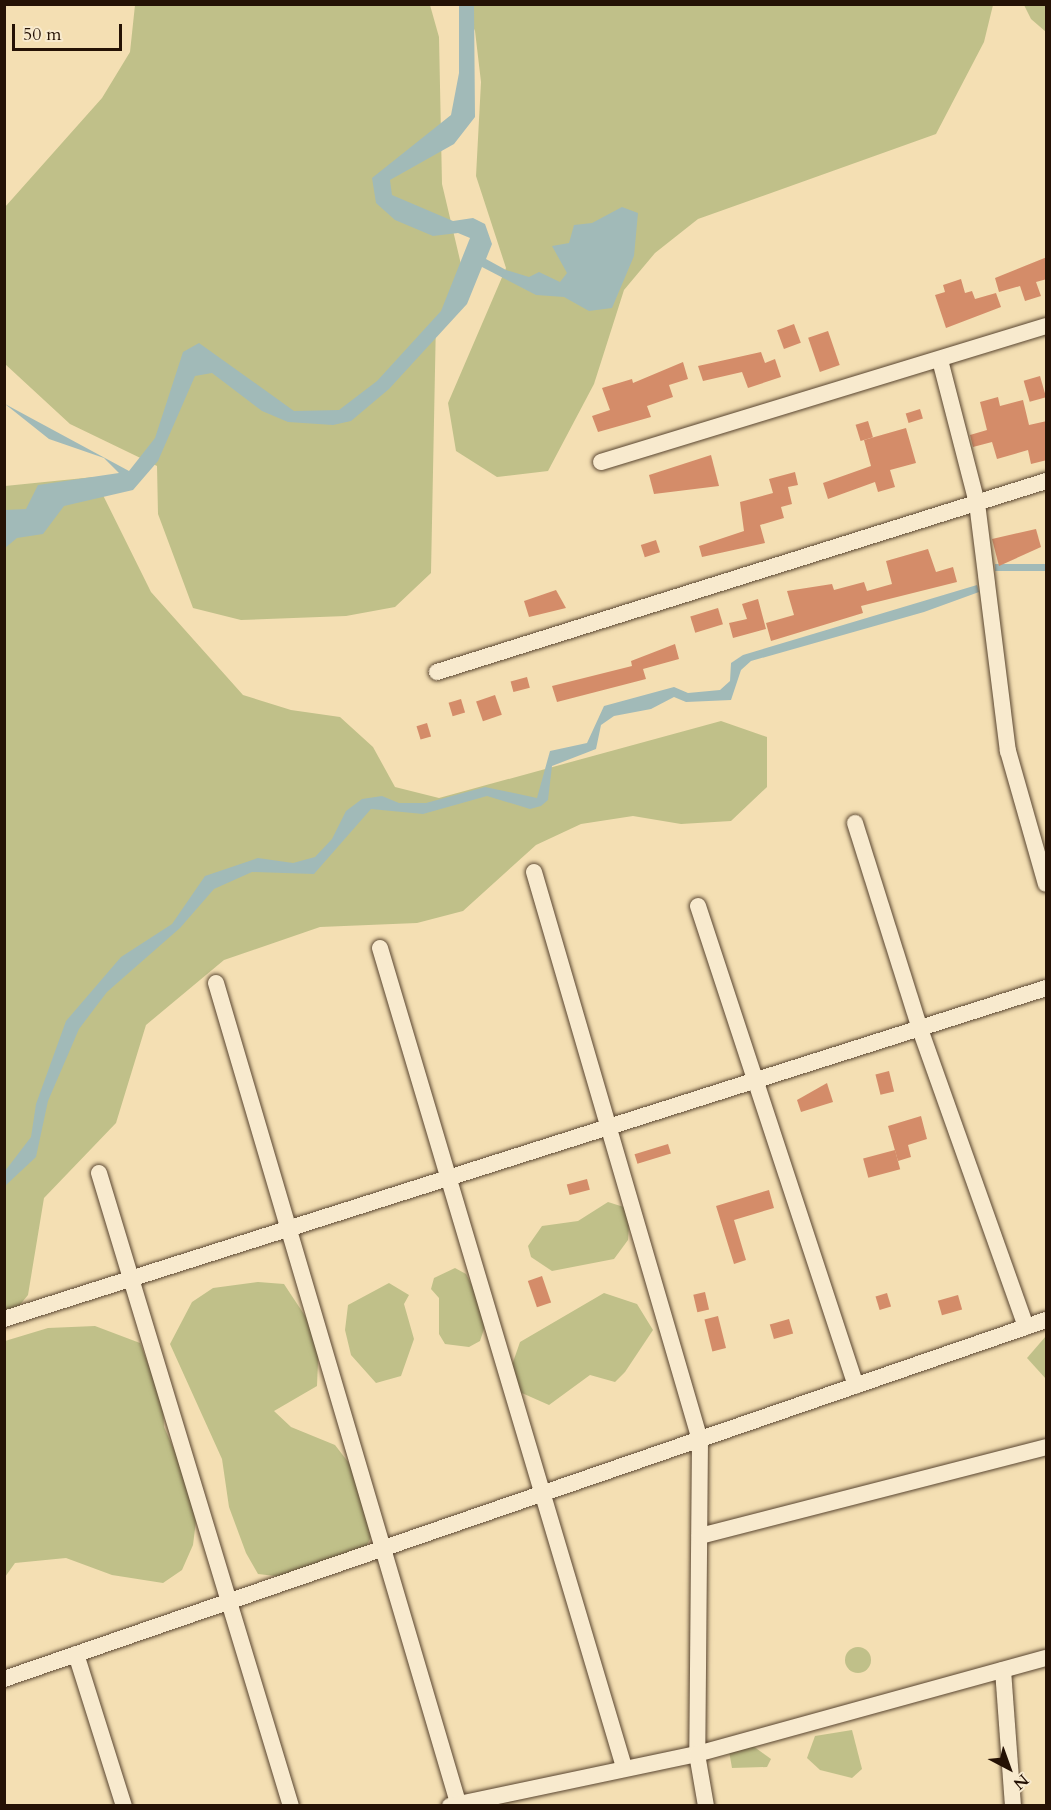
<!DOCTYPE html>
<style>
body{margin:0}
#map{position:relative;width:1051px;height:1810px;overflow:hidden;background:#f4dfb3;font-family:Cardo,serif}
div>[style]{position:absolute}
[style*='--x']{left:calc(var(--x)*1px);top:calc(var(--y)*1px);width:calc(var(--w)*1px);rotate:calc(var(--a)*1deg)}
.green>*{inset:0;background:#c0c089}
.round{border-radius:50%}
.water>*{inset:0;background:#a1bab8;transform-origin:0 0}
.building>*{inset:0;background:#d48c69;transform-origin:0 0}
.roads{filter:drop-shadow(0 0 2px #594530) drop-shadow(0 0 2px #594530)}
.minor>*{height:16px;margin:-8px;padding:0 8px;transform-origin:8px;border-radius:8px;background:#f8eace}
span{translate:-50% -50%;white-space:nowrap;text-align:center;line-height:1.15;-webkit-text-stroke:5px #f8eace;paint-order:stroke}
.frame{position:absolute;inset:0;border:6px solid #251205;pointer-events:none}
.north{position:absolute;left:979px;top:1738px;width:60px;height:60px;-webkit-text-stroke:4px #f8eace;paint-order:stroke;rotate:139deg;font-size:16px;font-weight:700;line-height:24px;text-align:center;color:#251205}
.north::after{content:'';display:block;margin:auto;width:21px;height:27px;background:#251205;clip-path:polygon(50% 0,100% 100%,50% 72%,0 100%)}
.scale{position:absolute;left:12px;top:24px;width:110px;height:27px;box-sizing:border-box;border:3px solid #251205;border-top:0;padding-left:8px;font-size:18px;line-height:21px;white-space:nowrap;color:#251205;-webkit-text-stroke:4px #f8eace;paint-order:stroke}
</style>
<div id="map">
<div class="green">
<div style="clip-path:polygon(135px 5px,430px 5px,439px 37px,442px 184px,464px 277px,436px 320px,431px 573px,395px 607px,346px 616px,241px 620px,193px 608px,158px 514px,157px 466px,70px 424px,5px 364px,5px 207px,102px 98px,130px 52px)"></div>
<div style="clip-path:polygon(464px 5px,993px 5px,984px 42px,936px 134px,698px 219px,655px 253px,624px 290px,594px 384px,548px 471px,497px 477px,456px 451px,448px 403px,506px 268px,476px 176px,481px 82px,475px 31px)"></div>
<div style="clip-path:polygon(1024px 5px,1046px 5px,1046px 32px,1031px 19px)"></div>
<div style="clip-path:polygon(94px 477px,151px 592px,243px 695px,291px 710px,340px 717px,373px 747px,395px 787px,439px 798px,721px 721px,767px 737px,767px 787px,731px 821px,681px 824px,633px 816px,581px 824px,536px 845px,463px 911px,417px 923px,320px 927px,224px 960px,146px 1025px,116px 1123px,44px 1198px,28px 1295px,5px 1323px,5px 486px)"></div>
<div style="clip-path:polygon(608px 1202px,630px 1209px,628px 1240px,614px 1259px,552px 1271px,531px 1257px,528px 1246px,542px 1226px,578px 1221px)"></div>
<div style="clip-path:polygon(455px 1268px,466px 1274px,488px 1317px,480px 1341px,469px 1347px,445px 1344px,439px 1334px,439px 1298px,431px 1289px,434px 1278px)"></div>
<div style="clip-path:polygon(258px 1282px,284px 1284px,319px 1337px,317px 1386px,274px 1411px,291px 1427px,335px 1445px,352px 1467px,371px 1537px,359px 1561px,284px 1577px,258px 1574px,246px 1553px,229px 1507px,222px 1459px,170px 1344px,192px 1302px,213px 1288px)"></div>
<div style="clip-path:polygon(389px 1283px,409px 1295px,404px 1304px,414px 1339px,401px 1376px,376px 1383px,351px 1355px,345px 1330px,348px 1305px)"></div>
<div style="clip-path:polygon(604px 1293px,637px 1304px,653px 1330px,625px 1372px,615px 1382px,590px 1375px,549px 1405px,515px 1390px,512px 1365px,520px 1342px)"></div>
<div style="clip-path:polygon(95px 1326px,140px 1343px,163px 1402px,164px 1427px,184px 1472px,196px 1521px,193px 1545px,182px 1570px,163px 1583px,112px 1575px,66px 1558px,15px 1563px,5px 1577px,5px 1341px,48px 1328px)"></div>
<div style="clip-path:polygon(1046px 1336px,1046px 1379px,1027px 1358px)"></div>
<div class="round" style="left:845px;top:1647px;width:26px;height:26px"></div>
<div style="clip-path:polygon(852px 1730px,862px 1769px,852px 1778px,820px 1770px,807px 1758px,815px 1736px)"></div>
<div style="clip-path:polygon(742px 1738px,771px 1759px,767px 1767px,732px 1768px,729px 1751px)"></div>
</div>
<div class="water">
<div style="clip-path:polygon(459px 5px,474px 5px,475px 117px,454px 144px,390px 180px,392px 195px,453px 221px,473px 218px,485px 224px,492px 244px,486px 259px,506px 270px,529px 277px,539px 272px,560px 282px,567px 273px,552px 246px,569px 243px,574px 225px,592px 223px,622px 207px,638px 213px,634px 256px,612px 308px,589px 311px,564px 297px,536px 295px,482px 267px,467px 304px,389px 389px,351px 421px,333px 425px,288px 422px,262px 411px,212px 373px,195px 376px,158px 461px,133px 490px,64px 506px,43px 534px,17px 538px,5px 548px,5px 510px,26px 509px,38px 485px,119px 473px,104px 458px,49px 439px,5px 404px,129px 471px,155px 438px,183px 352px,199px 343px,294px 411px,339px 410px,377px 381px,441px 311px,470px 238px,458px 233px,433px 236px,395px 220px,376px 203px,372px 178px,451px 115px,459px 73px)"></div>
<div style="left:1046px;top:564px;width:7px;height:51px;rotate:90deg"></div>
<div style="clip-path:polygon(977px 585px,979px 592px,924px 612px,751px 661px,741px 670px,731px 700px,686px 702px,674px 697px,651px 709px,614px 716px,601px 725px,596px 749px,552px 766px,548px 800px,541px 806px,530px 809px,487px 796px,423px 814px,371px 809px,314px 874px,252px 872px,214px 889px,180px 928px,107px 992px,79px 1029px,48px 1101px,36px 1157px,5px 1186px,5px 1171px,31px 1137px,36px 1104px,66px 1021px,121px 957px,172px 924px,205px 876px,258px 858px,293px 863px,315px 857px,332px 839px,346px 811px,362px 799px,382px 796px,399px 803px,426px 803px,485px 787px,537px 798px,550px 751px,587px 743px,604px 706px,674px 687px,688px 693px,720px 690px,730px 681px,731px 663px,743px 655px)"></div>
</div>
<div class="building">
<div style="clip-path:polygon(1047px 257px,1047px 279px,1036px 282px,1041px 296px,1025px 301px,1020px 286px,999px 292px,995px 278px)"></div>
<div style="clip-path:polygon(961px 279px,965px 293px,972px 291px,975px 299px,996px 293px,1001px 307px,946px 328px,935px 295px,945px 292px,943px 285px)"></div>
<div style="left:794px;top:324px;width:20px;height:18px;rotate:70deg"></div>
<div style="left:828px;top:331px;width:36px;height:21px;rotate:71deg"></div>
<div style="clip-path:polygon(761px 352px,765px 363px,775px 359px,781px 377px,748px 388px,742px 372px,703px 381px,698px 366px)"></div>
<div style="clip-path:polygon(683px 362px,688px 379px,669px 385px,673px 397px,647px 406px,651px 417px,598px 432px,592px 416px,610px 410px,602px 388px,632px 379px,633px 383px)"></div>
<div style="left:1040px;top:376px;width:22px;height:17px;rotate:74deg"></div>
<div style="clip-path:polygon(998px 397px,1000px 406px,1023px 400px,1029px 425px,1047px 421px,1047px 460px,1031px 464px,1028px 450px,997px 459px,992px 442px,973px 447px,970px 435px,987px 430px,980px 402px)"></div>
<div style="left:920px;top:409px;width:10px;height:15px;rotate:73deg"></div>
<div style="left:868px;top:421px;width:17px;height:13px;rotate:73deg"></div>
<div style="clip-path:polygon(906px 428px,916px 463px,890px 470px,895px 487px,878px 492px,875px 482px,828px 499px,823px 483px,871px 466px,864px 440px)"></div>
<div style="clip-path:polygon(711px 455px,719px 486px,654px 494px,649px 475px)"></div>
<div style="clip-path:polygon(795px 472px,798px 485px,788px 487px,792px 504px,781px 507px,784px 518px,760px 525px,765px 543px,702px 557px,699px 546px,744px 531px,740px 502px,773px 493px,769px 479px)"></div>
<div style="clip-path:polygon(1036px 529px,1041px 547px,999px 566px,992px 539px)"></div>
<div style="left:656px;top:540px;width:13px;height:16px;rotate:72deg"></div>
<div style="clip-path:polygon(928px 549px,936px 572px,953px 567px,957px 582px,861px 606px,863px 613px,771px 641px,766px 623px,794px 615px,787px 591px,832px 584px,834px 590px,864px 582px,867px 591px,892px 584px,886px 561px)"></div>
<div style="clip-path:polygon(556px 590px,566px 608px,529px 617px,524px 601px)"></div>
<div style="clip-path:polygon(758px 599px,766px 629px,733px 638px,729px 623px,747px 619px,742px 604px)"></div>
<div style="left:718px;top:608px;width:17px;height:29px;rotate:73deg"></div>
<div style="clip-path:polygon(675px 644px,679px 659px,643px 669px,646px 679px,557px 702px,552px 686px,632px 666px,631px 661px)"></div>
<div style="left:527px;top:677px;width:11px;height:17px;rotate:75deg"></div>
<div style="left:495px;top:695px;width:21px;height:20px;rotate:71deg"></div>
<div style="left:461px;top:699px;width:14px;height:13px;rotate:73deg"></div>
<div style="left:427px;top:723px;width:14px;height:11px;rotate:73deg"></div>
<div style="left:889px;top:1071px;width:21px;height:14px;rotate:76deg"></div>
<div style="clip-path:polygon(827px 1083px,833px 1102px,801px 1112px,797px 1100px)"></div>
<div style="clip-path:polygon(921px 1116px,927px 1139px,908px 1145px,911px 1157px,898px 1161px,888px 1126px)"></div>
<div style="left:668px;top:1144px;width:10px;height:35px;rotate:73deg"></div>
<div style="left:895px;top:1150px;width:20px;height:33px;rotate:75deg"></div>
<div style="left:587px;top:1179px;width:11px;height:21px;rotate:75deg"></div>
<div style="clip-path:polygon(769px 1190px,774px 1208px,734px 1220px,746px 1260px,734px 1264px,716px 1206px)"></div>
<div style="left:542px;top:1276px;width:28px;height:15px;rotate:71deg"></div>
<div style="left:705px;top:1292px;width:18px;height:12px;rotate:77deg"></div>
<div style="left:887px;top:1293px;width:14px;height:12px;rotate:73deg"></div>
<div style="left:958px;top:1295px;width:15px;height:21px;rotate:74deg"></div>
<div style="left:718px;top:1316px;width:33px;height:14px;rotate:76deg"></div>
<div style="left:789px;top:1319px;width:15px;height:20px;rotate:74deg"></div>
</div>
<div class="roads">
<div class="minor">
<div style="--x:940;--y:360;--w:148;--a:75.5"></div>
<div style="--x:977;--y:503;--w:250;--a:82.9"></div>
<div style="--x:1008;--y:751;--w:138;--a:74.1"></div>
<div style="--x:601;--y:462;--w:465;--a:-17"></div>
<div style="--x:437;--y:672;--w:638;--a:-17.41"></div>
<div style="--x:855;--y:823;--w:216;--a:72.5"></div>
<div style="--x:920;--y:1029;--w:316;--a:70.4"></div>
<div style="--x:534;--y:872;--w:592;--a:73.71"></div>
<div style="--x:700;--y:1440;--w:314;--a:90.5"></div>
<div style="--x:697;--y:1754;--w:53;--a:80.2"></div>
<div style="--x:698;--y:906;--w:505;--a:71.78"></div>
<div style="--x:380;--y:948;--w:855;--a:73.41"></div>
<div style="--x:216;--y:983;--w:858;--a:73.55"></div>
<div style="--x:99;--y:1173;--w:661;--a:73.13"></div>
<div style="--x:4;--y:1319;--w:1093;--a:-17.62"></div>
<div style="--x:700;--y:1536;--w:357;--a:-14.4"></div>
<div style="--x:76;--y:1654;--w:159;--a:72.5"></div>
<div style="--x:1003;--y:1670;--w:136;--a:85.8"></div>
<div style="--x:4;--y:1679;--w:1102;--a:-19.01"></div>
<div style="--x:450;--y:1806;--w:252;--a:-11.9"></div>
<div style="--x:697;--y:1754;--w:362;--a:-15.4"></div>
</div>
</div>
<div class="frame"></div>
<div class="north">N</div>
<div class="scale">50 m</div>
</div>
